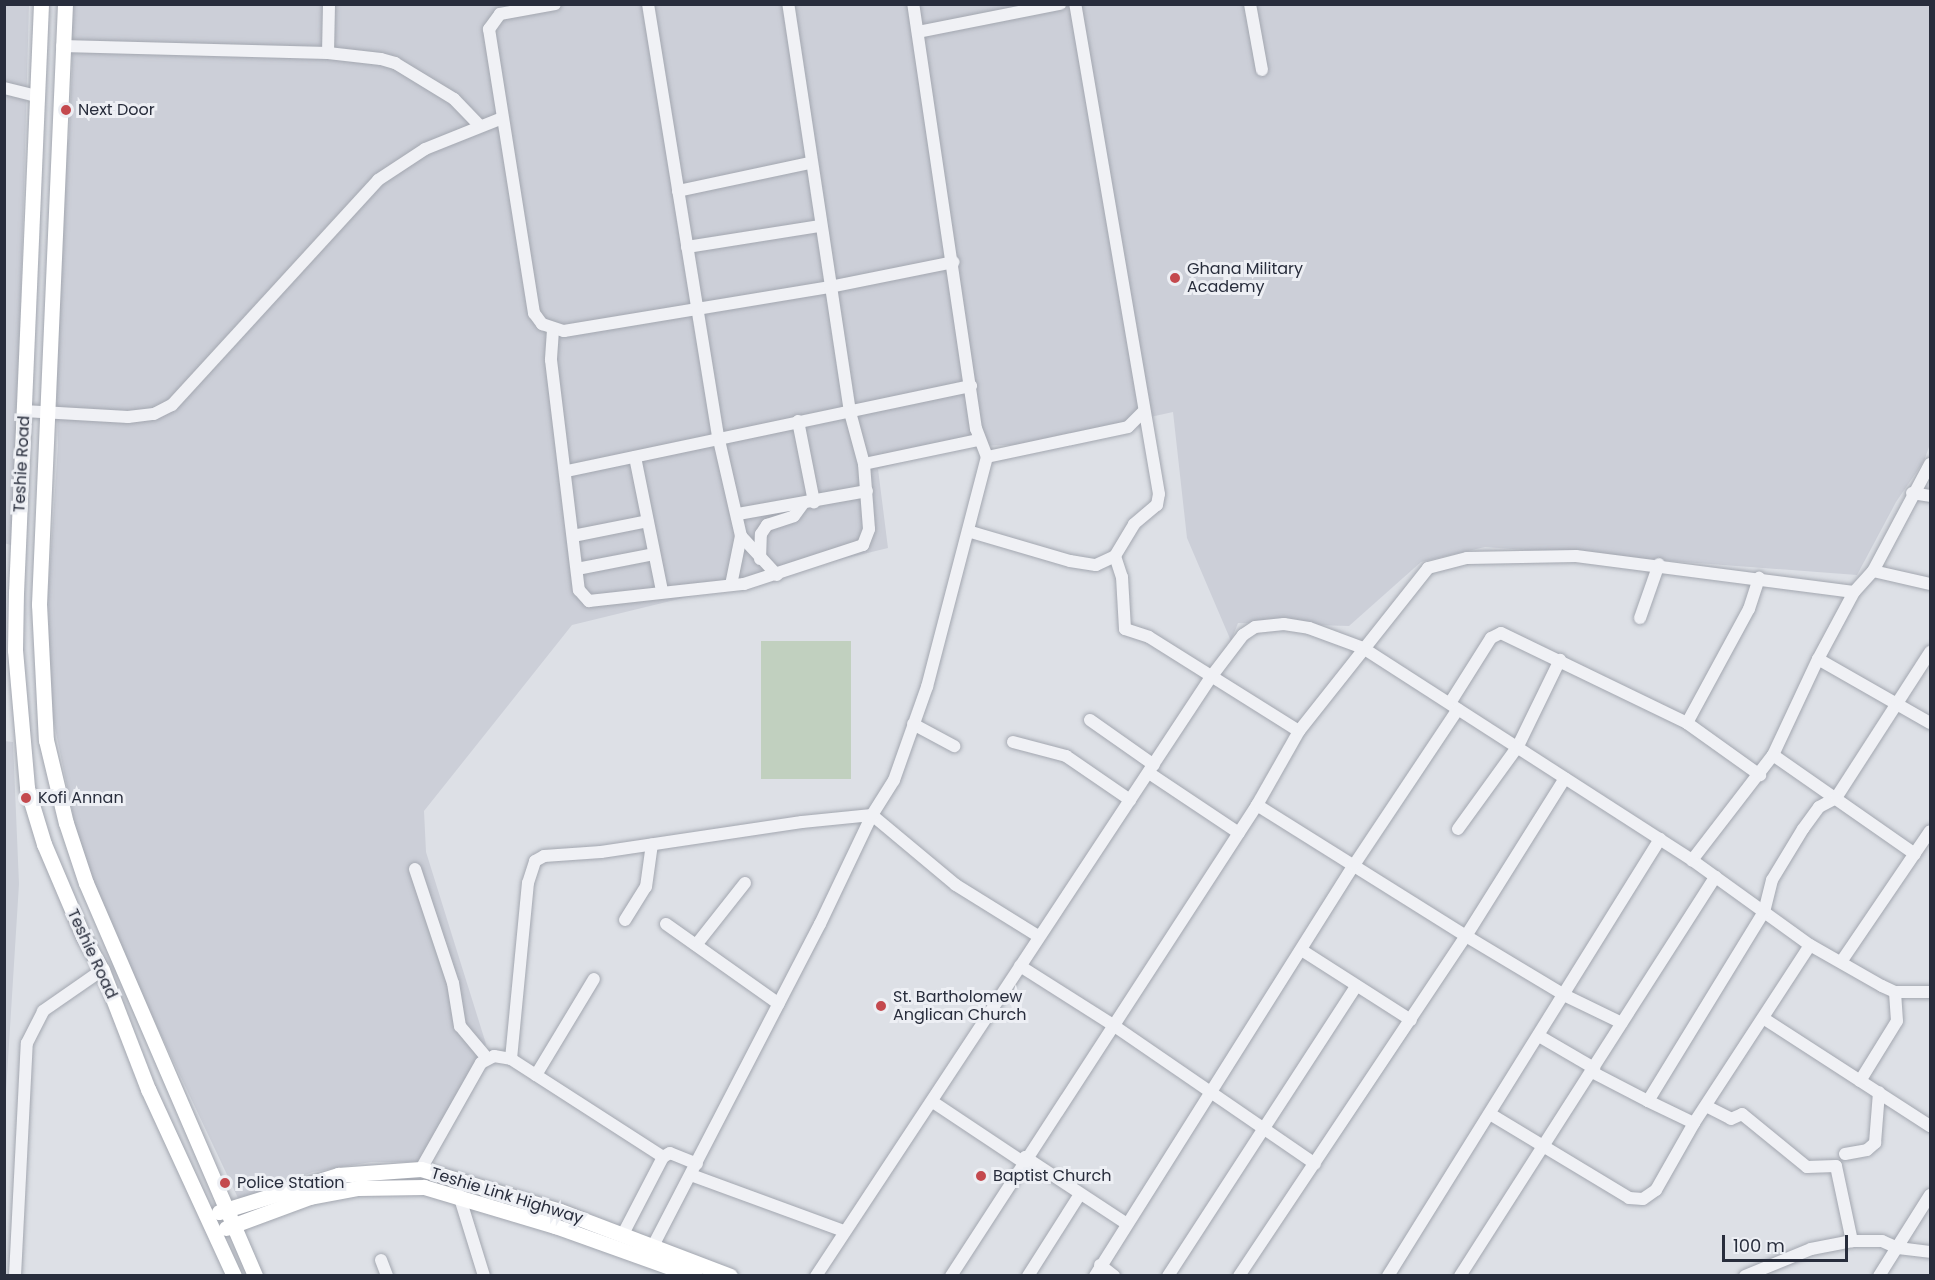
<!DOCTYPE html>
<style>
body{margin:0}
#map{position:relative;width:1935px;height:1280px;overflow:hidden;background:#dde0e6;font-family:Poppins,sans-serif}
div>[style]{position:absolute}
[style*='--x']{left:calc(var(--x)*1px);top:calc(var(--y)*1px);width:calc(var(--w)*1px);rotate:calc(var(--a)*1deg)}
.built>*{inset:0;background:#cccfd8}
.green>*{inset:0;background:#c1d0bf;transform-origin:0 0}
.roads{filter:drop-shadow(0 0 2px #a3a7b0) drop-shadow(0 0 2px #a3a7b0)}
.minor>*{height:12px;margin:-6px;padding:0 6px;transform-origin:6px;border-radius:6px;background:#f0f1f5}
.major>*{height:15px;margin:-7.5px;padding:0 7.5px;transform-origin:7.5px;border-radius:7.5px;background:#fff}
.dots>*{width:16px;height:16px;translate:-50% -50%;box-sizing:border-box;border:3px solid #edeff4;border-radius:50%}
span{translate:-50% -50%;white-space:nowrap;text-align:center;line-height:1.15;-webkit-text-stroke:6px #edeff4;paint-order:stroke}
.poi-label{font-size:16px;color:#282d3c}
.left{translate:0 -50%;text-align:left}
.street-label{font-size:16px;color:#282d3c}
.frame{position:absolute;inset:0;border:6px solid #282d3c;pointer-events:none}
.scale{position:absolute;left:1722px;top:1235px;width:126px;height:27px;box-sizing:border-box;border:3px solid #282d3c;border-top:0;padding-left:8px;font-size:18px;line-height:21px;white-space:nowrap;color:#282d3c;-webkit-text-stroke:4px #edeff4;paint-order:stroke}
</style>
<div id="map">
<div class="built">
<div style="clip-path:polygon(4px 5px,29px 5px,14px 546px,4px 543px)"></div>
<div style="clip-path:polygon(70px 5px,1930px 5px,1930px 444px,1924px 461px,1896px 502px,1857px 575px,1485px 547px,1421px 562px,1349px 626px,1238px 623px,1231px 641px,1187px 538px,1173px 412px,1023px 445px,956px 446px,878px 469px,888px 548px,572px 625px,424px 811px,426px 852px,486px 1044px,418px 1162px,371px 1162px,313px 1172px,239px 1200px,101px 908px,78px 840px,51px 708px,48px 595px,58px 445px,55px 345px,64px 152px,69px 138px,72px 68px)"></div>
<div style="clip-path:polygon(4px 741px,13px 742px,19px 884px,6px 1092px)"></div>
</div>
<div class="green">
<div style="left:761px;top:641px;width:90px;height:138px"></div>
</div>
<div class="roads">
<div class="minor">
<div style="--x:555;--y:4;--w:56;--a:169.7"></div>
<div style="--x:500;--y:14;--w:19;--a:126"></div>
<div style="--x:489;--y:29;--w:288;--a:81"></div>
<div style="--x:534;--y:313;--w:14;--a:54"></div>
<div style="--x:542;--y:324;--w:23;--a:18"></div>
<div style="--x:564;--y:331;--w:270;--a:-9.4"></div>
<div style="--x:830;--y:287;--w:126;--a:-11.4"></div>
<div style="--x:648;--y:4;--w:442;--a:80.8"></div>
<div style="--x:719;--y:440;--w:98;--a:77.1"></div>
<div style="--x:741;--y:536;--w:53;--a:47.3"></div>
<div style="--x:1250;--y:4;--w:67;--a:79.7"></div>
<div style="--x:918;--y:32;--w:145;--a:-11.2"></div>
<div style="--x:62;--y:46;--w:266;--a:1.5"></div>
<div style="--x:328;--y:53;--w:53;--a:6.5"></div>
<div style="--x:381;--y:59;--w:15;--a:16"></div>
<div style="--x:395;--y:63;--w:69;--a:31.4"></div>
<div style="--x:454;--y:99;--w:37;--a:46"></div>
<div style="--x:328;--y:53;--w:49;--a:-88.8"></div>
<div style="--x:4;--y:88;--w:33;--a:14"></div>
<div style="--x:678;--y:191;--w:135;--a:-12"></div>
<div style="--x:687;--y:247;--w:135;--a:-9"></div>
<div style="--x:553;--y:330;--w:30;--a:94"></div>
<div style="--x:551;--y:360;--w:232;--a:83.1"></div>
<div style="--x:579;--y:590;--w:15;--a:48"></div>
<div style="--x:589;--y:601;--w:156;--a:-6.3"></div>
<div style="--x:744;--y:584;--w:125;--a:-18.1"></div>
<div style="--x:863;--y:545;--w:17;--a:-69"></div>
<div style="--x:869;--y:529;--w:65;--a:-94.4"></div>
<div style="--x:864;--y:464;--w:54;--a:-105.1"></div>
<div style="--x:850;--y:412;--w:413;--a:-98.6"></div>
<div style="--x:24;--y:411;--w:104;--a:3.3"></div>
<div style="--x:128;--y:417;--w:26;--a:-7"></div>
<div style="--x:154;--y:414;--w:20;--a:-27"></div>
<div style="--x:172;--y:405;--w:305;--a:-47.5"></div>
<div style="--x:378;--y:180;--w:56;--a:-33.4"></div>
<div style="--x:425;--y:149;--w:81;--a:-21.8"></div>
<div style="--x:798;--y:421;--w:83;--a:78.8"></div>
<div style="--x:635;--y:457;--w:137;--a:78.6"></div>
<div style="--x:987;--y:457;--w:144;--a:-12"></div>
<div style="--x:1128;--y:427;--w:23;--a:-45"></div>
<div style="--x:864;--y:464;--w:116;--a:-11.9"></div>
<div style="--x:1930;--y:464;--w:121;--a:118"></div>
<div style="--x:1873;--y:571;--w:28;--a:132"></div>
<div style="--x:1854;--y:592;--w:76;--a:118.2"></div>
<div style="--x:1818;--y:659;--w:106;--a:115.1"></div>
<div style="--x:1773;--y:755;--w:133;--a:127.6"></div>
<div style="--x:1692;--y:860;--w:145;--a:35.8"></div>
<div style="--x:1810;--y:945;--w:83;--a:29.7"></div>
<div style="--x:1882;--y:986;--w:14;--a:25"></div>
<div style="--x:1895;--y:992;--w:35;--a:0"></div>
<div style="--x:567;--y:471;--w:413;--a:-11.9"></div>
<div style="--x:1912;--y:493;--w:18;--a:9"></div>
<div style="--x:738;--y:514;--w:131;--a:-10.1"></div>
<div style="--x:971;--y:532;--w:103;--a:16.3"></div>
<div style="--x:1070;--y:561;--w:26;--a:9"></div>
<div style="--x:1096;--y:565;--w:21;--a:-25"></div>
<div style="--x:1115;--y:556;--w:37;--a:-59"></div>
<div style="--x:1134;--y:524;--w:30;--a:-40"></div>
<div style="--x:1157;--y:505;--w:11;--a:-80"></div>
<div style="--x:1159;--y:494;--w:497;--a:-99.7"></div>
<div style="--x:573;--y:536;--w:76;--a:-11.3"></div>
<div style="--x:1115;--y:556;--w:22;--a:72"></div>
<div style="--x:1122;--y:577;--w:52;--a:86.7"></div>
<div style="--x:1125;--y:629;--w:25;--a:18"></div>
<div style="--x:1149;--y:637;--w:177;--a:32.1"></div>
<div style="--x:760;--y:559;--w:25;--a:-88"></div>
<div style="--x:761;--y:534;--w:11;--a:-56"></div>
<div style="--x:767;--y:525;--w:28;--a:-18"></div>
<div style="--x:794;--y:516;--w:14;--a:-54"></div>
<div style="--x:577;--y:569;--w:78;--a:-11"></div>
<div style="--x:1873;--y:571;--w:58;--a:12.8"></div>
<div style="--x:731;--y:585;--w:50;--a:-78.5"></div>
<div style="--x:1640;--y:618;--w:57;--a:-70.6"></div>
<div style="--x:1818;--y:659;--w:129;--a:29.7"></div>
<div style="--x:1450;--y:703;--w:77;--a:-57.8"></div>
<div style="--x:1491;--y:638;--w:11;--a:-27"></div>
<div style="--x:1501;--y:633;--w:207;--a:25.8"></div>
<div style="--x:1687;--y:723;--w:90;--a:35.5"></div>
<div style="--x:1090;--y:720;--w:78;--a:35.1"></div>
<div style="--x:1687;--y:723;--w:130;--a:-61.5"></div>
<div style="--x:1749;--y:609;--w:33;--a:-72"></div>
<div style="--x:913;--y:724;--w:47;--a:28.2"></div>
<div style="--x:1013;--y:742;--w:55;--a:14.8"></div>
<div style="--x:1066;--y:756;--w:78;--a:34.5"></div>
<div style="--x:1773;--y:755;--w:173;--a:34.9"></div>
<div style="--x:1149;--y:773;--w:108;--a:33.7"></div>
<div style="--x:1257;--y:805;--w:247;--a:32.1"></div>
<div style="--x:1466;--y:936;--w:114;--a:31"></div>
<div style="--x:1564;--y:995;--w:64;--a:25.8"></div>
<div style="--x:1458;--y:829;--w:102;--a:-54.1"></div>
<div style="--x:1518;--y:746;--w:96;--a:-64"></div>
<div style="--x:415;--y:869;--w:120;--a:71.6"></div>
<div style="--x:453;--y:983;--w:44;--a:80.8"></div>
<div style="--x:460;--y:1026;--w:40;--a:50"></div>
<div style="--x:625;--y:920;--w:39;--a:-58"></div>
<div style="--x:646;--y:887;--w:43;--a:-82.1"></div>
<div style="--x:666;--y:924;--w:138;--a:35.3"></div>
<div style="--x:696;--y:945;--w:79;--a:-51.7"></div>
<div style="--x:1303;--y:951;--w:128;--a:32.6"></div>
<div style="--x:1841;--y:962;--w:158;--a:-55.8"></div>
<div style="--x:1020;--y:966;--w:110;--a:32.4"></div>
<div style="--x:1113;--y:1025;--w:245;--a:34.5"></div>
<div style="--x:1763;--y:1018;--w:199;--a:32.9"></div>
<div style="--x:1539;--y:1036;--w:64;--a:30.2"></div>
<div style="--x:511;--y:1059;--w:177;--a:-84.5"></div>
<div style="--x:528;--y:883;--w:23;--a:-72"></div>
<div style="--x:535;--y:861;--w:10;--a:-29"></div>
<div style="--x:544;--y:856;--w:57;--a:-4"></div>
<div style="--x:601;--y:852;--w:203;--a:-8.5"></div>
<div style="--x:802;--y:822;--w:70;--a:-5.7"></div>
<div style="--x:872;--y:815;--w:109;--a:39.8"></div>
<div style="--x:956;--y:885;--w:97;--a:31.9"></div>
<div style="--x:1592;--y:1072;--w:63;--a:27.4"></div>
<div style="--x:1648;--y:1101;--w:222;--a:-58.5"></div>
<div style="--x:1764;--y:912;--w:33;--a:-76"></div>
<div style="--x:1772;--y:880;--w:60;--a:-58.7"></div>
<div style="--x:1803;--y:829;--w:27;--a:-54"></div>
<div style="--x:1819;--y:807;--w:19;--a:-28"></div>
<div style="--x:1836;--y:798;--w:174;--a:-57.2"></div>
<div style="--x:536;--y:1075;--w:112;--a:-58.9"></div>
<div style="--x:1860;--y:1081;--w:70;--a:-58.3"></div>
<div style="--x:1897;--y:1021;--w:29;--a:-94"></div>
<div style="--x:1648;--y:1101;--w:51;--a:25.6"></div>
<div style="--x:1694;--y:1123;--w:212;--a:-56.9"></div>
<div style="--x:933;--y:1102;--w:108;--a:33.7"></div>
<div style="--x:1706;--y:1106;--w:28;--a:27"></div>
<div style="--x:1731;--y:1119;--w:12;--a:-24"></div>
<div style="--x:1742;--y:1114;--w:84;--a:39.2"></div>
<div style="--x:1807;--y:1167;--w:29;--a:-2"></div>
<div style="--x:1836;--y:1166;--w:77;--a:78"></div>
<div style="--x:1490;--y:1114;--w:162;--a:31.1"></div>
<div style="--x:1629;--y:1198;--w:14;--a:4"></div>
<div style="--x:1643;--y:1199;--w:16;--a:-35"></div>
<div style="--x:1656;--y:1190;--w:77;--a:-60.4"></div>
<div style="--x:1845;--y:1154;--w:22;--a:-10"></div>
<div style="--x:1867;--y:1150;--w:11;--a:-41"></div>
<div style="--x:1875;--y:1143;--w:51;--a:-85.5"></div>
<div style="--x:1025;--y:1157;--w:122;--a:33.3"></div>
<div style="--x:421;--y:1169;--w:122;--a:-60.5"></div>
<div style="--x:481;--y:1063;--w:15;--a:-28"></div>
<div style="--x:494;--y:1056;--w:17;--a:10"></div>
<div style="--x:511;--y:1059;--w:181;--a:32.8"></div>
<div style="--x:691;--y:1175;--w:163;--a:20.1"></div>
<div style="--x:459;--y:1195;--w:85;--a:72.8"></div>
<div style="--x:623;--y:1234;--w:87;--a:-62.5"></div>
<div style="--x:663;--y:1157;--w:8;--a:-30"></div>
<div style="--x:670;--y:1153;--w:29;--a:22"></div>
<div style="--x:653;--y:1246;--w:363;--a:-62.6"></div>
<div style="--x:820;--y:924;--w:121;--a:-64.5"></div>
<div style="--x:872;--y:815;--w:41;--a:-57.8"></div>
<div style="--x:894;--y:780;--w:99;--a:-70.5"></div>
<div style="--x:927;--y:687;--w:238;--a:-75.4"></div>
<div style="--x:987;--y:457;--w:30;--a:-111"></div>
<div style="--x:976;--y:429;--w:430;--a:-98.4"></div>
<div style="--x:381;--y:1260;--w:17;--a:69"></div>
<div style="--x:1100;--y:1265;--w:18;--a:38"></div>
<div style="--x:15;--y:1276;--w:233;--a:-87.1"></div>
<div style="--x:27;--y:1043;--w:36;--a:-63"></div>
<div style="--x:43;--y:1011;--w:72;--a:-34.8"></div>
<div style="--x:816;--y:1276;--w:718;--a:-56.6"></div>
<div style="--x:1211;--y:677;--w:53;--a:-52.7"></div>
<div style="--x:1243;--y:635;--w:14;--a:-34"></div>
<div style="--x:1255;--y:627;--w:29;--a:-6"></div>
<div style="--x:1284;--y:624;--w:25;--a:9"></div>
<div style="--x:1309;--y:628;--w:58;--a:20.3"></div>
<div style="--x:1363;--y:648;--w:391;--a:32.8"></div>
<div style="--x:951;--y:1276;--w:562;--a:-56.99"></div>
<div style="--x:1257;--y:805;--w:85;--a:-60.4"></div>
<div style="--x:1299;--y:731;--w:208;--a:-51.6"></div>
<div style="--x:1428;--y:568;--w:40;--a:-14.4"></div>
<div style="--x:1467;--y:558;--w:109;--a:-1.1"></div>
<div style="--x:1576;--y:556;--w:280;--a:7.4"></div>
<div style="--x:1028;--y:1276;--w:97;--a:-57.6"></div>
<div style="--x:1095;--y:1276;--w:486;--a:-57.8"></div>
<div style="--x:1354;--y:865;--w:187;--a:-56.3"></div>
<div style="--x:1168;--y:1276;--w:346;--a:-57"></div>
<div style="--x:1239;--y:1276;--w:409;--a:-56.3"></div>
<div style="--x:1466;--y:936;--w:186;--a:-57.9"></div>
<div style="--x:1388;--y:1276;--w:515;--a:-58.1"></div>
<div style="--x:1460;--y:1276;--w:474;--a:-57.4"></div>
<div style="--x:1745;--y:1276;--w:71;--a:-22.2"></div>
<div style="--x:1811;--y:1249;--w:42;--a:-11"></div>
<div style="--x:1852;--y:1241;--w:30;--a:0"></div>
<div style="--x:1882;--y:1241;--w:17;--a:24"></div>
<div style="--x:1898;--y:1248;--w:32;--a:7"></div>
<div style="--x:1879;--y:1276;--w:96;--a:-57.8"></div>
</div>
<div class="major">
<div style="--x:41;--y:4;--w:589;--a:92.43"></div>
<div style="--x:16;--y:592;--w:58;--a:91"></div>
<div style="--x:15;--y:650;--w:139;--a:85"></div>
<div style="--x:27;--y:788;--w:59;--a:73.1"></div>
<div style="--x:44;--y:844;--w:100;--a:67"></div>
<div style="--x:83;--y:936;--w:39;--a:61"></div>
<div style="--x:102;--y:970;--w:128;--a:68.9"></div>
<div style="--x:148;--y:1089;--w:206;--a:65.3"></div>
<div style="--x:65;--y:4;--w:601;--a:92.48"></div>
<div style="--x:39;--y:604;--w:136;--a:87.1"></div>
<div style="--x:46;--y:740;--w:85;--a:76.5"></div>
<div style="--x:66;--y:823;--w:63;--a:71.6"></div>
<div style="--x:86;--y:883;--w:428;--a:66.7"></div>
<div style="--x:219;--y:1212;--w:125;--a:-17.3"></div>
<div style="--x:338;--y:1175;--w:83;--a:-4.1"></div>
<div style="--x:421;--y:1169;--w:145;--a:16.8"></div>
<div style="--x:560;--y:1211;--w:182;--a:20.9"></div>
<div style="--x:226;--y:1228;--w:90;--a:-20.3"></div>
<div style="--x:310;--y:1197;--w:49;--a:-10.6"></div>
<div style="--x:358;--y:1188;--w:66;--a:-0.9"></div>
<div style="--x:424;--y:1187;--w:137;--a:16.6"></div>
<div style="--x:555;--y:1226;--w:149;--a:19.7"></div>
</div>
</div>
<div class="dots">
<div style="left:66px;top:110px;background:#c4494e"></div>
<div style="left:1175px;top:278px;background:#c4494e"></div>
<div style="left:26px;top:798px;background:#c4494e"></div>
<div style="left:881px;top:1006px;background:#c4494e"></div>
<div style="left:981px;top:1176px;background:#c4494e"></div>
<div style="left:225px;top:1183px;background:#c4494e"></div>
</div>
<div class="poi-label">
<span class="left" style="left:78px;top:110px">Next Door</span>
<span class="left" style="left:1187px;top:278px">Ghana Military<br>Academy</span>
<span class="left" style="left:38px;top:798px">Kofi Annan</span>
<span class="left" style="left:893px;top:1006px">St. Bartholomew<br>Anglican Church</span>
<span class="left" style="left:993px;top:1176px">Baptist Church</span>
<span class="left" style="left:237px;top:1183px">Police Station</span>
</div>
<div class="street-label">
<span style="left:22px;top:464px;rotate:-87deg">Teshie Road</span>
<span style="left:92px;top:954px;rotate:65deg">Teshie Road</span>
<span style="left:507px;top:1196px;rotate:17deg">Teshie Link Highway</span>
</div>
<div class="frame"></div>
<div class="scale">100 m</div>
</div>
